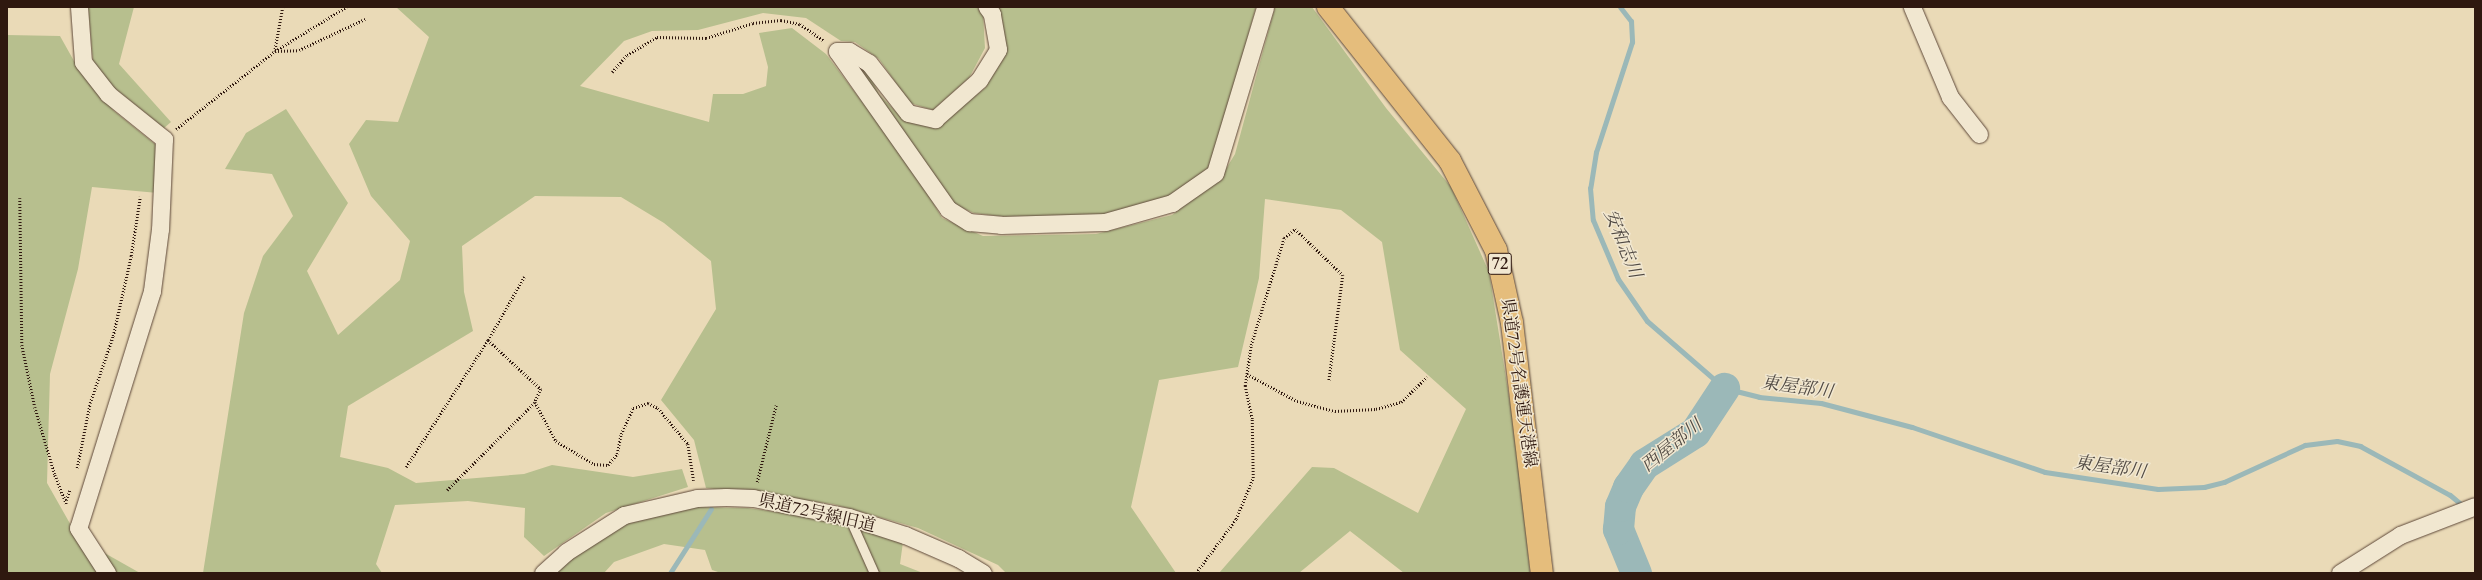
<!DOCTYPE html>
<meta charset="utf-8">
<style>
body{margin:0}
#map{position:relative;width:2482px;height:580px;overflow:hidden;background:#eadab7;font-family:Cardo,"Noto Serif JP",serif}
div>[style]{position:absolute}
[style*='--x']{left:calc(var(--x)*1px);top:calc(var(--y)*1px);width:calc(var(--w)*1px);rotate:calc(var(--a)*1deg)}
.green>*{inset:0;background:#b7bf8e}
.stream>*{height:5px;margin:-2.5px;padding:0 2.5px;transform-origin:2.5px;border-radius:2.5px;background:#9bb8b8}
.river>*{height:31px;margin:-15.5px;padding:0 15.5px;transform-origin:15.5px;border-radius:15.5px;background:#9bb8b8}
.path>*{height:2.5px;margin-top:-1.25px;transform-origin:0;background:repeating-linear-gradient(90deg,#2f180f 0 1px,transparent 0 3px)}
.roads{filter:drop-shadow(0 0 1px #5e4839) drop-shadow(0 0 1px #5e4839)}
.service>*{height:9px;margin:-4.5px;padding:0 4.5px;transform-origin:4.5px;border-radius:4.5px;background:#f1e7d0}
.minor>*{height:17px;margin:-8.5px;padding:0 8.5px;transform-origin:8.5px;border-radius:8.5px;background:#f1e7d0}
.primary>*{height:22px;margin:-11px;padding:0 11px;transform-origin:11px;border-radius:11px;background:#e5bd7c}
span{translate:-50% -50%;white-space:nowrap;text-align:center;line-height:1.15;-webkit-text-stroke:3px #f1e7d0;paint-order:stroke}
.shield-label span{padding:1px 3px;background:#f1e7d0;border:1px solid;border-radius:3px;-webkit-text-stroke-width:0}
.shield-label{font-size:16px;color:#2f180f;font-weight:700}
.street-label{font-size:17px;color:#2f180f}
.water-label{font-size:18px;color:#4f4842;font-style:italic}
.frame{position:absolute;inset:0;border:8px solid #2f180f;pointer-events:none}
</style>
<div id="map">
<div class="green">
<div style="clip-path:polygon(88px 7px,134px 7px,119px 64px,171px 122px,164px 128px,107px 82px,93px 61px)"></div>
<div style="clip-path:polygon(396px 7px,977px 7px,983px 14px,985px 48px,969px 78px,933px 110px,910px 103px,879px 59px,855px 42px,841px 41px,806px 18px,763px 13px,698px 30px,652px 31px,624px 41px,580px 86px,709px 122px,713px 94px,743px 94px,766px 86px,768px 67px,759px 33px,792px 28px,826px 54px,915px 172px,942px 218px,983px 236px,1096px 234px,1172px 215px,1220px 179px,1235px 154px,1275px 7px,1312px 7px,1386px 108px,1451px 187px,1489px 272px,1519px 459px,1530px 573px,1404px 573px,1350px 531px,1299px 573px,1219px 573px,1312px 467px,1334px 468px,1418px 513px,1466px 409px,1400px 350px,1382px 242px,1341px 210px,1265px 199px,1259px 278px,1238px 367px,1159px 380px,1131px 507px,1176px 573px,1006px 573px,998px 565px,918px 528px,833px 504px,706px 488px,694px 440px,661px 400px,716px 309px,711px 261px,664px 223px,621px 197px,535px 196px,462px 246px,464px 292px,473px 331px,348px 406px,340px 457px,388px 468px,416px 483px,524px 474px,552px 465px,633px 477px,682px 469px,688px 487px,606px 513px,544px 556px,524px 537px,525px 508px,468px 501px,395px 505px,376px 564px,382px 573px,203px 573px,244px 313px,263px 256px,293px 216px,272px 174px,225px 169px,246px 133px,286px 109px,348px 203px,307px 271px,338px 335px,400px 280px,410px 241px,371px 196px,349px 144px,366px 120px,398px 122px,429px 37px)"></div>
<div style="clip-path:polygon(994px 7px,1256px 7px,1212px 165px,1173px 196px,1104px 215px,1006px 217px,974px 213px,955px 205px,848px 57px,864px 64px,879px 94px,905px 121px,936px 127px,985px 88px,1004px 57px,1004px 32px)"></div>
<div style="clip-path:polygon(7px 35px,60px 36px,74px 61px,114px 111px,156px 145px,158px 193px,92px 187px,78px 269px,50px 374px,47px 483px,98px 573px,7px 573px)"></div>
<div style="clip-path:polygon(695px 507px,748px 508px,817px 518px,903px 542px,900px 564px,923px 573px,721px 573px,712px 570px,705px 550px,664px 544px,614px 562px,604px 573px,554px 573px,575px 555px,626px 524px)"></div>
<div style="clip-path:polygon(101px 551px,140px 573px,117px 573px)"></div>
</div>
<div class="stream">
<div style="--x:1620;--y:7;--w:18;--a:52"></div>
<div style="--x:1631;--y:21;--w:21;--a:87"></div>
<div style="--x:1632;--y:42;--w:116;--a:108.1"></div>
<div style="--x:1596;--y:152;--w:36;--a:99"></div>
<div style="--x:1590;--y:188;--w:32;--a:85"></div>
<div style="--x:1593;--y:220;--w:64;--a:67"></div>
<div style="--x:1618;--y:279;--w:51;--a:55.4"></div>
<div style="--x:1647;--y:321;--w:102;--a:41"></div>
<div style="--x:1724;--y:388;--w:36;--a:14"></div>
<div style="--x:1759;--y:397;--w:62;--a:5.5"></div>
<div style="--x:1821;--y:403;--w:94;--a:14.8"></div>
<div style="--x:1912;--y:427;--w:140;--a:18.7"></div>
<div style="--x:2045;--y:472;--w:114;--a:8.6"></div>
<div style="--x:2158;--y:489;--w:46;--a:-2.5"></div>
<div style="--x:2204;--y:487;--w:21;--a:-14"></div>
<div style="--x:2224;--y:482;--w:89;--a:-24.6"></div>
<div style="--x:2305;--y:445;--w:32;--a:-7"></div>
<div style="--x:2337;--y:441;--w:24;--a:12"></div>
<div style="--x:2360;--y:446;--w:102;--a:28.6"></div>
<div style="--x:2450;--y:495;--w:17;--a:40"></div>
<div style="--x:670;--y:573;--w:76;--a:-57.4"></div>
</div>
<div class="river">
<div style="--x:1636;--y:573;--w:48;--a:-112.2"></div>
<div style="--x:1618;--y:529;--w:23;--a:-85"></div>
<div style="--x:1620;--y:506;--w:21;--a:-67"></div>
<div style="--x:1628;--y:487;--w:28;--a:-55"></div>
<div style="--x:1644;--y:464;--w:60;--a:-32.1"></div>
<div style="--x:1695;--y:432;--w:53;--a:-56.6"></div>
</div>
<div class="path">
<div style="--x:283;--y:7;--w:45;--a:100.3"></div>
<div style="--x:275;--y:51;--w:24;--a:-2"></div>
<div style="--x:299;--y:50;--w:73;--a:-25.2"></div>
<div style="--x:612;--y:72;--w:23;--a:-49"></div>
<div style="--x:627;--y:55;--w:35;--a:-31"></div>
<div style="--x:657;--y:37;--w:49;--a:1.2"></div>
<div style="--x:706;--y:38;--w:49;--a:-17.7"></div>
<div style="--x:753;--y:23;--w:28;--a:-6"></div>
<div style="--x:781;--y:20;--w:19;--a:12"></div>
<div style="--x:800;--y:24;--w:29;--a:35"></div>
<div style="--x:176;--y:129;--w:126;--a:-38.2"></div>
<div style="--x:275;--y:51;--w:84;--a:-31.8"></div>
<div style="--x:20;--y:198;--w:147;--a:89.2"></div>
<div style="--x:22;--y:345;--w:63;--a:78.2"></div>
<div style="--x:35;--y:407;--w:71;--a:73.6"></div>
<div style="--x:55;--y:475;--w:31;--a:68"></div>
<div style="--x:488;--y:340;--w:73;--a:-60.3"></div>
<div style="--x:1247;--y:374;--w:57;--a:28.4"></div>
<div style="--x:1297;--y:401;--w:39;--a:15"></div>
<div style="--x:1335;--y:411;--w:41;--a:-2.8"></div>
<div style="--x:1376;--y:409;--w:26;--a:-16"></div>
<div style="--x:1401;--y:402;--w:36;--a:-44"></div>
<div style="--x:406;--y:467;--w:151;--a:-57.2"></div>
<div style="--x:488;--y:340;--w:72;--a:42.8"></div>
<div style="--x:541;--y:389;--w:14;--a:115"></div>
<div style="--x:535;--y:402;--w:44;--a:61.7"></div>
<div style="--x:556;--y:441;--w:44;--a:31.2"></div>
<div style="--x:594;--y:464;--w:14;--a:4"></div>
<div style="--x:608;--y:465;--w:14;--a:-51"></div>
<div style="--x:617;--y:454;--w:20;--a:-79"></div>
<div style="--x:621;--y:434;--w:29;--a:-65"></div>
<div style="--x:633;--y:408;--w:16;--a:-18"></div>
<div style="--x:648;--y:403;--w:11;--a:27"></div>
<div style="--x:658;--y:408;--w:47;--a:50.2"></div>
<div style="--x:688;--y:444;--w:37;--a:81"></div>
<div style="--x:77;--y:468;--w:66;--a:-78.7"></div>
<div style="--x:90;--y:403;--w:71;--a:-71.1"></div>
<div style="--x:113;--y:336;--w:82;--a:-77.3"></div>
<div style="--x:131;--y:256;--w:60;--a:-81.3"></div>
<div style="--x:757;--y:482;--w:79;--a:-76.1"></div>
<div style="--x:447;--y:490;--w:124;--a:-45"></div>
<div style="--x:66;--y:500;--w:11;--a:-68"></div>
<div style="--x:1196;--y:573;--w:67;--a:-53.5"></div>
<div style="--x:1236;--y:519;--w:44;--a:-67.5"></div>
<div style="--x:1253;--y:478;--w:59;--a:-91"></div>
<div style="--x:1252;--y:419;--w:34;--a:-102"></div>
<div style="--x:1245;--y:386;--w:41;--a:-81.7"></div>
<div style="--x:1251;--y:345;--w:112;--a:-72.9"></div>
<div style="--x:1284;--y:238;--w:14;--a:-39"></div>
<div style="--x:1295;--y:229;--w:66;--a:43.8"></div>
<div style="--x:1343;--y:275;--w:107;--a:97.5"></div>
</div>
<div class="roads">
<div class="service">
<div style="--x:849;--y:517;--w:61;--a:65.9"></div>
</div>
<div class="minor">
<div style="--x:79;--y:7;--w:55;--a:85.8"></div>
<div style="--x:83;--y:62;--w:41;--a:52"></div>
<div style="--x:108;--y:94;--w:72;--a:38.8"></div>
<div style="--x:164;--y:139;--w:90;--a:92.5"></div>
<div style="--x:160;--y:229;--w:63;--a:97.4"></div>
<div style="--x:152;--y:291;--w:248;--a:107.3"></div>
<div style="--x:78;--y:528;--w:54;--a:57.2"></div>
<div style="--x:1912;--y:7;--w:98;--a:67.1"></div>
<div style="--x:1950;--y:97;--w:47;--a:51.9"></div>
<div style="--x:837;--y:51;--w:193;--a:54.9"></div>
<div style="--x:948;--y:209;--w:25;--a:32"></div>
<div style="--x:969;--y:222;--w:32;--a:5"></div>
<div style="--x:1001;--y:225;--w:104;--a:-1.7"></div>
<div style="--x:1105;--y:222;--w:70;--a:-15.8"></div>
<div style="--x:1172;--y:203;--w:52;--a:-34.9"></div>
<div style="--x:1215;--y:173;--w:173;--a:-73.2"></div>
<div style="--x:837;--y:51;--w:12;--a:0"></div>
<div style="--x:849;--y:51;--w:23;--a:31"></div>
<div style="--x:869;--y:63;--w:63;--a:52"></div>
<div style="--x:908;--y:113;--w:28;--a:13"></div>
<div style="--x:935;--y:119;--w:59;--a:-41.6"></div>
<div style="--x:979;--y:80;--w:36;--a:-58"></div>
<div style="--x:998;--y:49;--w:36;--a:-100"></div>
<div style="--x:992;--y:14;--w:9;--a:-126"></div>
<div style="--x:543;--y:573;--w:31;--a:-42"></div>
<div style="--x:566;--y:552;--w:69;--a:-32.5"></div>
<div style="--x:624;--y:515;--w:75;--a:-13.1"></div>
<div style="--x:697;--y:498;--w:29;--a:-2"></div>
<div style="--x:726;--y:497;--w:27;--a:2"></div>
<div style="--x:753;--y:498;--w:98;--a:11.2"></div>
<div style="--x:849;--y:517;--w:59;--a:17.8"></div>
<div style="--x:905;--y:535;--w:58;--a:23.5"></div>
<div style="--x:958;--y:558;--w:29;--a:31"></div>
<div style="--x:2340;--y:573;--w:71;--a:-32.3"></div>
<div style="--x:2400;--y:535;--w:80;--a:-21.1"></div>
</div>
<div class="primary">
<div style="--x:1328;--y:7;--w:196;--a:51.6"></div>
<div style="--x:1450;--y:161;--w:100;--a:62.7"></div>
<div style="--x:1496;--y:250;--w:75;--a:77.6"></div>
<div style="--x:1512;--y:323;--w:252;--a:83.2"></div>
</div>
</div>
<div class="shield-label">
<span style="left:1500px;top:264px">72</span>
</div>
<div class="street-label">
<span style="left:1519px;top:383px;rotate:82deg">県道72号名護運天港線</span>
<span style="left:817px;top:513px;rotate:13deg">県道72号線旧道</span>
</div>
<div class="water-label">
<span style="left:1622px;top:244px;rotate:68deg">安和志川</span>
<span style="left:1797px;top:388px;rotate:8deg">東屋部川</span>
<span style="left:1672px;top:446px;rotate:-39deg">西屋部川</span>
<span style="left:2110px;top:468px;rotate:8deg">東屋部川</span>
</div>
<div class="frame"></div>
</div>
